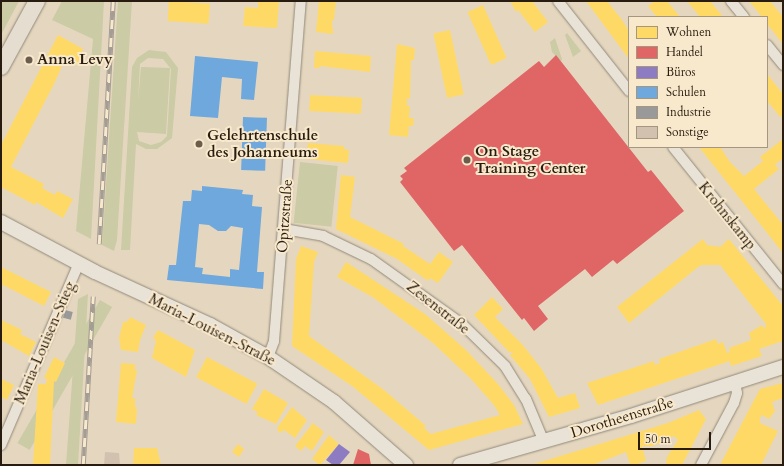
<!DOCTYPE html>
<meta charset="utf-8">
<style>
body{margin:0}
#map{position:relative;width:784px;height:466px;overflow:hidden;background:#e5d7bf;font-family:Cardo,serif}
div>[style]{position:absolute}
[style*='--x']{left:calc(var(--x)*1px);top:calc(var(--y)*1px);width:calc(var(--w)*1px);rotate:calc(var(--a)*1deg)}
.green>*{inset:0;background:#cbcba5;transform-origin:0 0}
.homes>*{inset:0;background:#ffd966;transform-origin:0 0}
.shops>*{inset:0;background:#e06666}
.offices>*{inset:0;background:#8e7cc3}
.schools>*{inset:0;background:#6fa8dc;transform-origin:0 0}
.industry>*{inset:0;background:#999;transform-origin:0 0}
.building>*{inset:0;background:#d2c1af}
.roads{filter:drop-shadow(0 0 1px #92897a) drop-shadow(0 0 1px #92897a)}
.street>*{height:10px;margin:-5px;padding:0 5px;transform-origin:5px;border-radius:5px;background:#e9e2d6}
.secondary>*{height:14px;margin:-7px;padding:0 7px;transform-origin:7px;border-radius:7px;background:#e9e2d6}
.primary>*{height:16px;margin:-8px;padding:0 8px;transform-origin:8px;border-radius:8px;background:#e5ddcf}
.rail>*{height:4.5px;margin-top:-2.25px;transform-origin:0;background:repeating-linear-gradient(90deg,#f8e8cc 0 9px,#a49d94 0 18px);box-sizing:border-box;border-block:1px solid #a49d94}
.dots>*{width:11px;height:11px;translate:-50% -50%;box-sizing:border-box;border:2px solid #f8e8cc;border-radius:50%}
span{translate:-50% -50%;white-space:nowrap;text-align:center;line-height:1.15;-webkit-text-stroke:4px #f8e8cc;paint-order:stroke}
.poi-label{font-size:15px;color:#271c0f;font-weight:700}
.left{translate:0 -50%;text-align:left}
.street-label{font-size:15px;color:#271c0f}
.frame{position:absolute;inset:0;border:2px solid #271c0f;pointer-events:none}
.legend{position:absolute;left:628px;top:16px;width:140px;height:132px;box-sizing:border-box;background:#f8e8cc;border:1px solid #a49680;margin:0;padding:5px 7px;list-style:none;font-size:12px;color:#271c0f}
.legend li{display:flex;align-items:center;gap:8px;height:20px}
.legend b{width:20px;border:1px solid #a49680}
.scale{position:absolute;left:638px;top:432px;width:73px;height:18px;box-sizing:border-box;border:2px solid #271c0f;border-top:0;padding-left:5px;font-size:12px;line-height:14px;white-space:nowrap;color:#271c0f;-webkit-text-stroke:3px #f8e8cc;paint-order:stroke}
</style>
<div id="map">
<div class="green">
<div style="clip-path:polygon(1px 1px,19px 1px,1px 35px)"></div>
<div style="clip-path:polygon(62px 1px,104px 1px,91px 239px,76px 231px,93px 39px,52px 20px)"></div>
<div style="clip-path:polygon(118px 1px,132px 1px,117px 240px,114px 251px,102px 245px)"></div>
<div style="clip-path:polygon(567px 33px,581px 51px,573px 57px,565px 35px)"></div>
<div style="clip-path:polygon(555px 38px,562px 59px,561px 62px,552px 52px,550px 42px)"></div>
<div style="clip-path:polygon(evenodd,149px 50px,166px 52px,178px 68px,172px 138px,157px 149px,146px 149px,136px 144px,130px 250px,121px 250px,132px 67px,137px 58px,149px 50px,148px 58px,163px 59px,171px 69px,167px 136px,161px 142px,151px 145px,139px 141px,137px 132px,166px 134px,170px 68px,141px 67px,138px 102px,140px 64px,148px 58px)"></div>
<div style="left:300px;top:162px;width:38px;height:61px;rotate:6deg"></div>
<div style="clip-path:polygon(88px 294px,78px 465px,66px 465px,78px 299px)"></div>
<div style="left:100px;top:300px;width:14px;height:165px;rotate:30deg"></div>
</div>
<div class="homes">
<div style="left:169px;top:1px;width:41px;height:20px;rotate:4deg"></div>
<div style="clip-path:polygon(258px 1px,279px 1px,277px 28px,243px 26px,245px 7px,258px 8px)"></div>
<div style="clip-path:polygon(319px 1px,336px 1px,334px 20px,332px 20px,333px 34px,316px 32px)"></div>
<div style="clip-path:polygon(510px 1px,532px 1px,548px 22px,535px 32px,518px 10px,516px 12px)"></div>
<div style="clip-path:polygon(586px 1px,607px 1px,622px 20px,629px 31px,629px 59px)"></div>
<div style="clip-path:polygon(655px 1px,667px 1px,680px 17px,657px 17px,648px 6px)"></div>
<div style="clip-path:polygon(687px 1px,710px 1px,723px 17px,700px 17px)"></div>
<div style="clip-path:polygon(749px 1px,770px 1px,783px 17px,783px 44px,767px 24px,767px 17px,762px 17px)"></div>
<div style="left:483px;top:5px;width:58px;height:17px;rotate:66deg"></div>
<div style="left:450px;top:30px;width:66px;height:17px;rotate:78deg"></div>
<div style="clip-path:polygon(58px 35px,83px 49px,81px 54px,84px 56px,79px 66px,63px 57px,61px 68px,55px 82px,11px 167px,44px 184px,42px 188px,55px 195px,57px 191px,73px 199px,63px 218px,36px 202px,35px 205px,1px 187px,1px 145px)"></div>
<div style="clip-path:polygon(397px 44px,415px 48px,414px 60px,411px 60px,410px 99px,407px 98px,407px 106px,410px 106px,409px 118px,414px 118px,413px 126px,409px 126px,408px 137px,389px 135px)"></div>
<div style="clip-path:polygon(315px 51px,371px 56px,370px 72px,320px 66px,319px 68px,314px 68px)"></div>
<div style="clip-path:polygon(767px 74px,783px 94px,783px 115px,780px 117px,769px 103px,767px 104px)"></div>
<div style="left:310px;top:95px;width:52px;height:16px;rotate:3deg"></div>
<div style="clip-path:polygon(783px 139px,783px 158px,775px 165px,779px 169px,754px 189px,783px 225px,783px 253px,699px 147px,720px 147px,730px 162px,744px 176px,763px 161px,760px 157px)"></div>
<div style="clip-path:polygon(308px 143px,344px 146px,344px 149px,349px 150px,348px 163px,306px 159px)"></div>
<div style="clip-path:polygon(341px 175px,355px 177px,350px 217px,404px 244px,403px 246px,430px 264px,439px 252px,453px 262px,438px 283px,430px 278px,428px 281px,397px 259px,336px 229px)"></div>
<div style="clip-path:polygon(703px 239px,707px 245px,720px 247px,729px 239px,783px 306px,783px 341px,759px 349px,762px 356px,731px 366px,730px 361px,598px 405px,587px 383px,654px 361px,655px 365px,660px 363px,659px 359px,716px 339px,718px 344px,723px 342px,727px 353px,730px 352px,729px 348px,751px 340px,749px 333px,762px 325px,765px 329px,766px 324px,720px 265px,702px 265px,698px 267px,629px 323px,617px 307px)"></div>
<div style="clip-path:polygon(301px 246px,318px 252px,314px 262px,309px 336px,384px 390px,426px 426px,424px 428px,431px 434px,500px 415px,494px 405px,471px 379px,433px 343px,374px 298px,337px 277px,346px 262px,425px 314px,466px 350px,498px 384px,514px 405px,523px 424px,429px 450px,352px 386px,292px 346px,296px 259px)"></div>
<div style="clip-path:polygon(1px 267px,51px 292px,44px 306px,1px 284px)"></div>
<div style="clip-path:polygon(492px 297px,503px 309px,495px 317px,522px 344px,541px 368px,558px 398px,575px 393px,580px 408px,549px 417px,530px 379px,510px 355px,513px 352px,509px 352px,474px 315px)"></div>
<div style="clip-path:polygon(130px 317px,146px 325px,140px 340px,138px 352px,121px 350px,119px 338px,123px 322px,128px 321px)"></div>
<div style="clip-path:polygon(1px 320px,22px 330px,20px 334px,36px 342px,29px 356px,1px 340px)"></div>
<div style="clip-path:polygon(158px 330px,195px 350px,186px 377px,152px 358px,156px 340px,153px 338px)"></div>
<div style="clip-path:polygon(54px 357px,65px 363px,56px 382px,54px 381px,50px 465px,36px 465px,33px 464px,38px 384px,46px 384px,47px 379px,44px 378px)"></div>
<div style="left:207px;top:357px;width:57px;height:23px;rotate:28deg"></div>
<div style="clip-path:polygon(121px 363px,135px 364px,135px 370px,137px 370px,132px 398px,135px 398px,135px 407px,137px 408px,136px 424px,116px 422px)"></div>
<div style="clip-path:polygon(1px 379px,14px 385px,7px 400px,1px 397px)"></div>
<div style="clip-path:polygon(783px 383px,783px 398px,772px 402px,775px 411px,769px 419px,762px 415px,760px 418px,760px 423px,778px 431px,761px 465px,720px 465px,760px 389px)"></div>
<div style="clip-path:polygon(264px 389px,288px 403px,276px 424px,256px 415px,258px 412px,252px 409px)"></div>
<div style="clip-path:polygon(292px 407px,307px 420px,295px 438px,284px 430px,279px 433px,277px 428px)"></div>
<div style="clip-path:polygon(699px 410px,706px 419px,682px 465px,666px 465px,667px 457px,678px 440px,674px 436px,653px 446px,642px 446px,646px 461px,635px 465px,630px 464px,626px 452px,592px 465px,531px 465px,668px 423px)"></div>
<div style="clip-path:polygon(313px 423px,324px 432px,312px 451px,305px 446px,301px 451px,295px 446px)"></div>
<div style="clip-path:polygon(329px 435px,339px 444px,320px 465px,312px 459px)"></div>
<div style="clip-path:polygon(238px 444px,244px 449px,239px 457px,232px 452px)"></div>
<div style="clip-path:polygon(134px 448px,157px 448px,161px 465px,133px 465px)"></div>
</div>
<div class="shops">
<div style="clip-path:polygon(556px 55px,648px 172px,651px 170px,684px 211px,617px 264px,613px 260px,592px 277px,585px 269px,538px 306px,548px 319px,534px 331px,524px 318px,522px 320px,462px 245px,454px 251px,400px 182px,403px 179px,400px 176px,407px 171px,404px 168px,539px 61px,544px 67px)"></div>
<div style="clip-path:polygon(358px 449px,369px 454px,371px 465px,353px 465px)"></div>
</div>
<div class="offices">
<div style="clip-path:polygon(339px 444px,350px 452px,339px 465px,333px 465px,326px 460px)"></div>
</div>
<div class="schools">
<div style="clip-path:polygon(195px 56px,258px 62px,254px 100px,241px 99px,242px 79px,222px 77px,218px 118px,190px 116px)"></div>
<div style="left:243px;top:117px;width:24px;height:53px;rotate:2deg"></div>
<div style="clip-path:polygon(evenodd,202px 186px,243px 190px,242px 194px,253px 195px,252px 206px,262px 207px,257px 272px,264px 272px,263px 289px,167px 280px,169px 265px,176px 265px,183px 201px,191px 201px,192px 190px,202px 191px,202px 186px,199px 224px,209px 225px,218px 231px,226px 231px,231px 226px,243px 228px,239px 270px,230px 269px,230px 277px,202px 274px,203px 268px,195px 267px,199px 224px)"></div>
</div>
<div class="industry">
<div style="left:65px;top:310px;width:8px;height:8px;rotate:14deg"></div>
</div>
<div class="building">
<div style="clip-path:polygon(105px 452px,119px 453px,120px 465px,104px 465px)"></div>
</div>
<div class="roads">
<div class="street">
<div style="--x:558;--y:1;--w:115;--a:51.7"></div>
<div style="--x:731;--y:1;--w:21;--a:51"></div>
<div style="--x:767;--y:45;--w:26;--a:51"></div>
<div style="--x:673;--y:147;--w:176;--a:51.2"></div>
<div style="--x:284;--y:229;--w:40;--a:10"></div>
<div style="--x:323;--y:236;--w:53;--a:25.6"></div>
<div style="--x:371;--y:259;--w:112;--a:35.5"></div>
<div style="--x:462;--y:324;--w:60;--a:44.3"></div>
<div style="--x:505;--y:366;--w:39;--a:58"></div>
<div style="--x:526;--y:399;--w:47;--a:67.3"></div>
<div style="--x:268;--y:357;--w:17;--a:-69"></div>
<div style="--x:274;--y:341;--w:341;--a:-85.5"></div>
<div style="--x:1;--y:445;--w:198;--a:-66.8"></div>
<div style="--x:701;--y:465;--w:70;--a:-62"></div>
<div style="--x:734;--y:403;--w:10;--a:-73"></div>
<div style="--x:737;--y:393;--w:10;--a:-101"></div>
</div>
<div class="secondary">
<div style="--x:1;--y:222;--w:106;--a:28"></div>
<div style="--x:95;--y:272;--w:127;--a:24.7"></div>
<div style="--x:210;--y:325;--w:66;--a:28.9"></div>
<div style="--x:268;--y:357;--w:80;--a:34.3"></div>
<div style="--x:334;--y:402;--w:96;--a:41.2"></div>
<div style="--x:460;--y:465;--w:178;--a:-16"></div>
<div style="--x:631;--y:416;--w:160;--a:-17.9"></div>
</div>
<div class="primary">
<div style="--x:1;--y:67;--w:75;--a:-61.4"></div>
</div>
</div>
<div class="rail">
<div style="--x:99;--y:244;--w:243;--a:-86.7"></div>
<div style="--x:83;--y:465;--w:169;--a:-86.6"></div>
</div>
<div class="dots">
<div style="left:29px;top:60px;background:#6a5d4d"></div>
<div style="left:199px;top:144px;background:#6a5d4d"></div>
<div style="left:467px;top:160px;background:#6a5d4d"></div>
</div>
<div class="poi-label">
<span class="left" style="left:37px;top:60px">Anna Levy</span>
<span class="left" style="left:207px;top:144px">Gelehrtenschule<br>des Johanneums</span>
<span class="left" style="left:475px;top:160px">On Stage<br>Training Center</span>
</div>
<div class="street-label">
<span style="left:285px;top:216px;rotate:-86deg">Opitzstraße</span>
<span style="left:727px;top:216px;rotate:51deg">Krohnskamp</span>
<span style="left:438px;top:308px;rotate:38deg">Zesenstraße</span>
<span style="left:212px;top:330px;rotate:27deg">Maria-Louisen-Straße</span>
<span style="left:45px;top:343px;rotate:-67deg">Maria-Louisen-Stieg</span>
<span style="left:622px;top:418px;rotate:-17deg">Dorotheenstraße</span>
</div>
<div class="frame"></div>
<ul class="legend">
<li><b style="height:11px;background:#ffd966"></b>Wohnen</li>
<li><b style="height:11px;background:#e06666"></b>Handel</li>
<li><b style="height:11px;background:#8e7cc3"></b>Büros</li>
<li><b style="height:11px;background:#6fa8dc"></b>Schulen</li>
<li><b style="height:11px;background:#999"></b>Industrie</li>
<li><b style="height:11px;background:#d2c1af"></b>Sonstige</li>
</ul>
<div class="scale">50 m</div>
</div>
